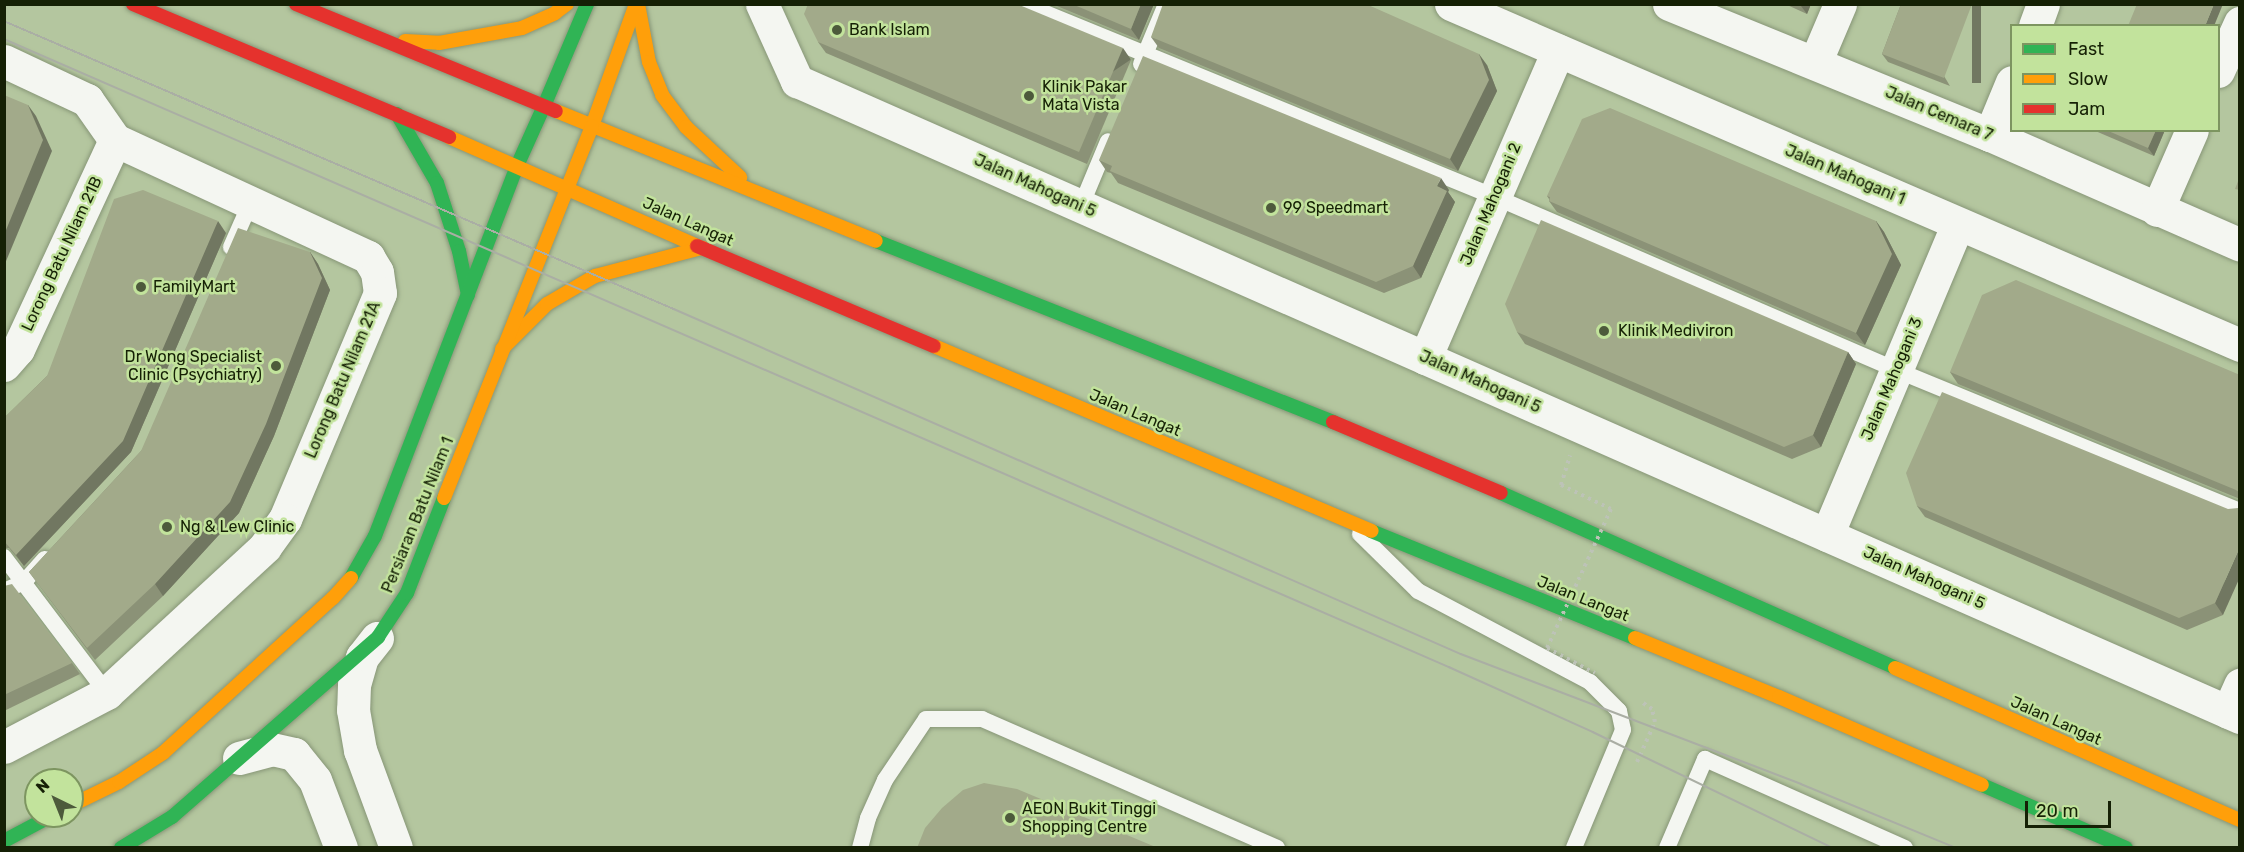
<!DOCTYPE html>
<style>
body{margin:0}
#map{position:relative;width:2244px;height:852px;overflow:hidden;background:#b4c69f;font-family:Rubik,sans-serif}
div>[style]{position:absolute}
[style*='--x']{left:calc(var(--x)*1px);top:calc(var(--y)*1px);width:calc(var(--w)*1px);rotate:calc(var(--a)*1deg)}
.path>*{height:4px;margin-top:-2px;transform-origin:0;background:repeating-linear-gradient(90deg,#bdc3b7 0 3px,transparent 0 7.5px)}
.roads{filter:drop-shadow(0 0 2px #879677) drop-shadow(0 0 2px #879677)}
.lane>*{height:16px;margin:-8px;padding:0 8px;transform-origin:8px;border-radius:8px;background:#f4f6f1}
.street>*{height:33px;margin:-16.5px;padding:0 16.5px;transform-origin:16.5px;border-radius:16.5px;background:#f4f6f1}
.fast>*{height:14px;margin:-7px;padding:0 7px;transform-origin:7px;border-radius:7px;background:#30b455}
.slow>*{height:14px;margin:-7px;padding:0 7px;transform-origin:7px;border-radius:7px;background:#ff9f0a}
.jam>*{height:14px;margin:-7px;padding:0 7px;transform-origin:7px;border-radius:7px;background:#e5322d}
.tram>*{height:1.5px;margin:-0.75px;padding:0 0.75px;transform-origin:0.75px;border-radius:0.75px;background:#aaaea4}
.path-bridge>*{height:4px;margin-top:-2px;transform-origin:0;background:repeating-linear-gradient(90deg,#bdc3b7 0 3px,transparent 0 7.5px)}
.wall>*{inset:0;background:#8b9277}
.shaded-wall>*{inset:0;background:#717761;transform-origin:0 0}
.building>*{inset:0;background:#a2aa8a}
.dots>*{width:16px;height:16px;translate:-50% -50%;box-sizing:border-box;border:3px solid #c2e39c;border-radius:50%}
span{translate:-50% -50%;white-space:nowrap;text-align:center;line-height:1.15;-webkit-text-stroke:5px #c2e39c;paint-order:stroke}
.poi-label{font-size:16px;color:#152005}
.left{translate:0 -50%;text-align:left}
.right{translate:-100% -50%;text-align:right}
.street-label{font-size:16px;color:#152005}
.frame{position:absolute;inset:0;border:6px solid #152005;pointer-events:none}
.legend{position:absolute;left:2010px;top:24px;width:210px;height:108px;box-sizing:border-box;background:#c2e39c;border:2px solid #7d9560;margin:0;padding:8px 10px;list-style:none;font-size:18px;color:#152005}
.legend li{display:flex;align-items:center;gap:12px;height:30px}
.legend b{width:30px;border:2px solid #7d9560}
.north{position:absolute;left:24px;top:768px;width:60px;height:60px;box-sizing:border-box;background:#c2e39c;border:2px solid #7d9560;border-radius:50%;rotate:317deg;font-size:16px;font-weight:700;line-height:24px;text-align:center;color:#152005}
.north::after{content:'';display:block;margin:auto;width:21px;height:27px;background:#4d5a3b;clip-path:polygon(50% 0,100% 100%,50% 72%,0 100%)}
.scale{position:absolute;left:2025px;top:801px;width:86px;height:27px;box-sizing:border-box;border:3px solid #152005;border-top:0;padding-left:8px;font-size:18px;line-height:21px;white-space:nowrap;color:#152005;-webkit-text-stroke:4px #c2e39c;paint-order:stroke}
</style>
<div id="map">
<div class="path">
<div style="--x:1561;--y:485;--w:31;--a:-73"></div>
<div style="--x:1637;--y:762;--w:44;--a:-65.8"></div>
<div style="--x:1655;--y:722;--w:13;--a:-103"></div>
<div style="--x:1652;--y:709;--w:14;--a:-146"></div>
</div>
<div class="roads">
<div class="lane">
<div style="--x:1023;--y:4;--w:510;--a:22.24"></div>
<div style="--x:1495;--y:197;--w:437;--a:23.3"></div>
<div style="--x:1896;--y:370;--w:372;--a:22.3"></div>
<div style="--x:1141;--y:64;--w:65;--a:-67.4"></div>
<div style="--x:1081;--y:206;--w:70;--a:-67.4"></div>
<div style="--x:231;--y:247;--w:47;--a:-66.2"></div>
<div style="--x:1360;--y:534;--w:81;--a:44.5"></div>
<div style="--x:1418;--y:591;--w:195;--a:27.9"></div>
<div style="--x:1590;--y:682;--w:41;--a:45"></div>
<div style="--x:1619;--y:711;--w:19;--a:78"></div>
<div style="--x:1623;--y:730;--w:128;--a:112.6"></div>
<div style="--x:4;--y:557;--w:171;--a:52.9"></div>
<div style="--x:4;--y:591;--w:22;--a:-24"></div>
<div style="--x:24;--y:582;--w:31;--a:-48"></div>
<div style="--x:860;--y:848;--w:31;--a:-75"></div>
<div style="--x:868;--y:818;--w:42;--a:-65.9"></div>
<div style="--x:885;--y:780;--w:73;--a:-56.1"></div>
<div style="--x:926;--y:719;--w:56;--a:0"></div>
<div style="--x:982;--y:719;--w:322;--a:23.6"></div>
<div style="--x:1667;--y:848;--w:97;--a:-66.9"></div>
<div style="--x:1705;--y:759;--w:219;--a:24"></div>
</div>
<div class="street">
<div style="--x:762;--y:4;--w:85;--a:65.6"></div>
<div style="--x:797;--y:81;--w:1577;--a:23.79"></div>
<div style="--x:1451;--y:4;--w:860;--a:23.37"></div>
<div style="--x:1669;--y:4;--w:347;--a:22.2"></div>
<div style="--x:1990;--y:135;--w:273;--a:23.7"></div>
<div style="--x:2035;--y:26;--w:23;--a:-70"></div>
<div style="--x:4;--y:61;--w:92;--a:25.2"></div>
<div style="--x:87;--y:100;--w:49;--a:55"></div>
<div style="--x:115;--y:140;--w:279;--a:24.8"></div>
<div style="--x:368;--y:257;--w:17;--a:59"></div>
<div style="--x:377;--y:272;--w:21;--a:82"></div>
<div style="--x:380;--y:293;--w:245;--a:112.8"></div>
<div style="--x:285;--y:519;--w:34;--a:126"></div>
<div style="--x:265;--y:547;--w:215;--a:137.3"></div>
<div style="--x:107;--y:693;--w:116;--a:152.3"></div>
<div style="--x:1815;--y:63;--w:64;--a:-67"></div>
<div style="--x:2218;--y:71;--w:53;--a:-65.4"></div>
<div style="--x:1990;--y:135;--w:57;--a:-67.5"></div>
<div style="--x:2157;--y:210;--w:87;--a:-66.4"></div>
<div style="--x:1425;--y:358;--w:335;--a:-66.6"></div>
<div style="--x:4;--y:365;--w:21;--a:-49"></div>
<div style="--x:18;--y:349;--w:230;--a:-65.1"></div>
<div style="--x:1827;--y:535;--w:337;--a:-67.2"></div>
<div style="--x:377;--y:638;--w:24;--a:128"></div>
<div style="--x:362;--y:657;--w:29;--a:106"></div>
<div style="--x:354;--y:685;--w:25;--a:92"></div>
<div style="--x:353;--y:710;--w:41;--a:80.1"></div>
<div style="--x:360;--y:750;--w:104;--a:69.8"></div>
<div style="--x:2228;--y:712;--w:30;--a:-66"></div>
<div style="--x:239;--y:758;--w:34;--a:-15"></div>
<div style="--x:272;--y:749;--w:23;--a:13"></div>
<div style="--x:294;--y:754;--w:33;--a:51"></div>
<div style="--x:315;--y:780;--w:73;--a:69.1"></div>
</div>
<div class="fast">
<div style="--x:544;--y:106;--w:111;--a:-67.1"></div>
<div style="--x:397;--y:114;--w:80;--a:59.9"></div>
<div style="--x:437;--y:183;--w:71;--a:72.1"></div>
<div style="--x:459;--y:251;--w:45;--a:78.4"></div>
<div style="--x:876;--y:241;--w:492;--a:21.6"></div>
<div style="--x:1501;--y:493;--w:431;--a:23.9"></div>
<div style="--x:1371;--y:531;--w:285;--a:22.1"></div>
<div style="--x:351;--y:578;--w:48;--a:-60.3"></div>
<div style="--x:375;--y:536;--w:396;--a:-69"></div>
<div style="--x:517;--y:166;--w:66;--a:-65.8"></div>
<div style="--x:1982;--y:785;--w:157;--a:23.6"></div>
<div style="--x:4;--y:841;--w:53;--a:-28"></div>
<div style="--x:121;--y:848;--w:60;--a:-31.3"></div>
<div style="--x:172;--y:817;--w:274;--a:-41.1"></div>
<div style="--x:378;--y:637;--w:53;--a:-56.6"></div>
<div style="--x:407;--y:593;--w:102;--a:-68.7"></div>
</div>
<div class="slow">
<div style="--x:638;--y:4;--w:59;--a:79.3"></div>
<div style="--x:649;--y:62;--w:35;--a:68"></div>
<div style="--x:662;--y:95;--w:40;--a:53"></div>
<div style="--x:686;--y:127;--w:74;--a:42.8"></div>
<div style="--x:405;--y:41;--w:34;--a:3"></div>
<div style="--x:439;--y:43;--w:84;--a:-10.2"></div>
<div style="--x:522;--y:28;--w:36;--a:-24"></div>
<div style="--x:555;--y:13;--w:15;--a:-37"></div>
<div style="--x:556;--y:111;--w:345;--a:22.1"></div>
<div style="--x:592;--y:126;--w:130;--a:-70.2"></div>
<div style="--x:449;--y:137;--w:271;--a:23.7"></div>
<div style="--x:934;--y:346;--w:475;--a:22.9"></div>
<div style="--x:502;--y:349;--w:64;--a:-45"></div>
<div style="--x:547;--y:304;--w:56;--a:-30.3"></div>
<div style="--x:595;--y:276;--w:111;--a:-14.7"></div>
<div style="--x:444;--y:498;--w:400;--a:-68.3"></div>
<div style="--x:1635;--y:638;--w:156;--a:22.3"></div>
<div style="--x:1779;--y:697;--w:221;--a:23.4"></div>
<div style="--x:1895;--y:668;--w:377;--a:23.8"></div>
<div style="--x:72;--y:805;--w:52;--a:-26.1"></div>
<div style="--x:119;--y:782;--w:53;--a:-33.4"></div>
<div style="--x:163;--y:753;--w:230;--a:-42.4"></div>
<div style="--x:333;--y:598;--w:27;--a:-48"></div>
</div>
<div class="jam">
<div style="--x:133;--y:4;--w:343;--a:22.8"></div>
<div style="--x:296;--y:4;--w:281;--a:22.4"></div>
<div style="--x:697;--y:246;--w:257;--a:22.9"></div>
<div style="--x:1333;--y:422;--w:182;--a:22.9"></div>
</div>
</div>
<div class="tram">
<div style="--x:4;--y:21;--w:729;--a:23.26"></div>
<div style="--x:674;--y:309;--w:859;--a:23.67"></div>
<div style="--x:1461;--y:654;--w:364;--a:20.9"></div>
<div style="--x:1801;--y:784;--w:168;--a:22.4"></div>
<div style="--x:4;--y:39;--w:1576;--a:23.49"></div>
<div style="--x:1449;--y:667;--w:158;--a:24.3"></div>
<div style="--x:1593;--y:732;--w:267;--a:25.8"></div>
</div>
<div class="path-bridge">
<div style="--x:1561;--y:485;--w:55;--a:25.6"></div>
<div style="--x:1611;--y:509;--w:153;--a:114.7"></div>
<div style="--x:1547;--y:648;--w:54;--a:27.5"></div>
</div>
<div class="wall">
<div style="clip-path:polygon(1052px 4px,1154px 4px,1139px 40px)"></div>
<div style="clip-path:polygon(1785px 4px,1811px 4px,1807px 14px)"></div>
<div style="clip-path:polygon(1901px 4px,1950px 86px,1888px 62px,1882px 54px)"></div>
<div style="clip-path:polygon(1151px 37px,1487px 65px,1497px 91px,1458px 171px,1159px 48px)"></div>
<div style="clip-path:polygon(818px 42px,1131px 60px,1087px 164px,826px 53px)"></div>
<div style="clip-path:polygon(2093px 130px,2165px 130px,2154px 156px)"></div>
<div style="clip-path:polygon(1099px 160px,1449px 190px,1448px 192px,1455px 202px,1421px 278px,1384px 293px,1118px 183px,1111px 173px,1107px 172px)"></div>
<div style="clip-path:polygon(1547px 196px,1876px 221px,1884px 232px,1901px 265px,1865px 345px,1557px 212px,1549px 201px,1549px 199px)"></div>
<div style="clip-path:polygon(226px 233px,131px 452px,24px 566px,9px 548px,4px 548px,4px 418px,47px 376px)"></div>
<div style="clip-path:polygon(310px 252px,318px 264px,330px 290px,274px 436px,239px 513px,163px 596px,95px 660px,29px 572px,141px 451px)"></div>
<div style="clip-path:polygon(1517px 332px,1848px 352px,1856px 364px,1821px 447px,1792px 459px,1525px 344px)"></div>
<div style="clip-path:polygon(1950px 372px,2240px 375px,2240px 499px,1958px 384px)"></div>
<div style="clip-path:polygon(1917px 506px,2228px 509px,2223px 615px,2187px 630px,1925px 517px)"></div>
<div style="clip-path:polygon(4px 586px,72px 663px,80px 674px,4px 711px)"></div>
</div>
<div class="shaded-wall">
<div style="clip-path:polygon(1141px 4px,1154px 4px,1139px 40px,1131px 29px)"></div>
<div style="clip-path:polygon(1802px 4px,1811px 4px,1807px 14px,1801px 6px)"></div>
<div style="left:1972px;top:4px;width:9px;height:79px"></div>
<div style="clip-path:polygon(2214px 4px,2223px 4px,2214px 26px,2205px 26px)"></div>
<div style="left:1123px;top:48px;width:14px;height:113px;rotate:56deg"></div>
<div style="clip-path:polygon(1479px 54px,1487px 65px,1497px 91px,1458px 171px,1450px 159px)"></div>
<div style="clip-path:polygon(28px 105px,36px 116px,52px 151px,4px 266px,4px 235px)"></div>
<div style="clip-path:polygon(2156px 130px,2165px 130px,2154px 156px,2148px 148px)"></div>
<div style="clip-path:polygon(1441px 178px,1449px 190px,1448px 192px,1455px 202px,1421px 278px,1413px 266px,1437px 186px)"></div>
<div style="clip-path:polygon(218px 221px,226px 233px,131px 452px,24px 566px,16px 555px)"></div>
<div style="clip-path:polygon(1876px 221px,1884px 232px,1901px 265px,1865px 345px,1856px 333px)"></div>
<div style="clip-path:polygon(310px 252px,318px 264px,330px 290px,274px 436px,239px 513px,163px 596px,155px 584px)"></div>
<div style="clip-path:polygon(1848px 352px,1856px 364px,1821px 447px,1813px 435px)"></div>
<div style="clip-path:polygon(2240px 547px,2240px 577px,2223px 615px,2215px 603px)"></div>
</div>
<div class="building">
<div style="clip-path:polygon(808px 4px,1017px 4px,1123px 48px,1079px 152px,818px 42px,804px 14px)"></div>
<div style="clip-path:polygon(1072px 4px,1141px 4px,1131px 29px)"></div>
<div style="clip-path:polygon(1163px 4px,1366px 4px,1479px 54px,1489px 80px,1450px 159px,1151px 37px)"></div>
<div style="clip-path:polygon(1901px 4px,1972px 4px,1944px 78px,1882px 54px)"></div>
<div style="clip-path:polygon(2137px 4px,2214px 4px,2205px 26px,2128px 26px)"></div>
<div style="clip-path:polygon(1143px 56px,1441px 178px,1437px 186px,1447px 191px,1413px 266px,1376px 282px,1110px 171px,1112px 166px,1099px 160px)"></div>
<div style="clip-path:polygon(4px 95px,28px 105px,43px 140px,4px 235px)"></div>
<div style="clip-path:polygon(1610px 108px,1876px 221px,1892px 254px,1856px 333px,1549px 201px,1550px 197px,1547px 196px,1582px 119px)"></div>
<div style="clip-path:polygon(2106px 130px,2156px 130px,2148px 148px)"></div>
<div style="clip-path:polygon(2240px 176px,2240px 190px,2235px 189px)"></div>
<div style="clip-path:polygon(143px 190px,218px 221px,123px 441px,16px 555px,4px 541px,4px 418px,47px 376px,114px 199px)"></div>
<div style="clip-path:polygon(1541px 220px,1848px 352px,1813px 435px,1784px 447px,1517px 332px,1505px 304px)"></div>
<div style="clip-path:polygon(238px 228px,310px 252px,322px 278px,266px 424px,230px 502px,155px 584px,87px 648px,29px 572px,141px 451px)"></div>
<div style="clip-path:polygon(2016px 280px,2240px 375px,2240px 493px,2236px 490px,1950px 372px,1982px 295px)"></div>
<div style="clip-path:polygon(1942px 392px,2228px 509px,2238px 508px,2240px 506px,2240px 547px,2215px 603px,2179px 618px,1917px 506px,1906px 473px)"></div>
<div style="clip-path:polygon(12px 584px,72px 663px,4px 695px,4px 586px)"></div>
<div style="clip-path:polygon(984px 783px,1017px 789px,1158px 848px,917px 848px,925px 828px,942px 808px,963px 790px)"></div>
</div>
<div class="dots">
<div style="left:837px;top:30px;background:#4d5a3b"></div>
<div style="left:1029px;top:96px;background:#4d5a3b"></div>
<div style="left:1271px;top:208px;background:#4d5a3b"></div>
<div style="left:141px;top:287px;background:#4d5a3b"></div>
<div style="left:1604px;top:331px;background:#4d5a3b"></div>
<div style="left:276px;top:366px;background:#4d5a3b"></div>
<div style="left:167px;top:527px;background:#4d5a3b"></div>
<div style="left:1010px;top:818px;background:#4d5a3b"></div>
</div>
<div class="poi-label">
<span class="left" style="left:849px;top:30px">Bank Islam</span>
<span class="left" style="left:1042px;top:96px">Klinik Pakar<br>Mata Vista</span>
<span class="left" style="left:1283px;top:208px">99 Speedmart</span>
<span class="left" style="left:153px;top:287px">FamilyMart</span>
<span class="left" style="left:1618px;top:331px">Klinik Mediviron</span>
<span class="right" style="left:262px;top:366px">Dr Wong Specialist<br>Clinic (Psychiatry)</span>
<span class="left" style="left:180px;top:527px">Ng &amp; Lew Clinic</span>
<span class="left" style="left:1022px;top:818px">AEON Bukit Tinggi<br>Shopping Centre</span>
</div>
<div class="street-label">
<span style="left:1939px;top:114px;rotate:23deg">Jalan Cemara 7</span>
<span style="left:1845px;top:175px;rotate:23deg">Jalan Mahogani 1</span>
<span style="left:1035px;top:186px;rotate:24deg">Jalan Mahogani 5</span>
<span style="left:1491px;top:204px;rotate:-67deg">Jalan Mahogani 2</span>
<span style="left:688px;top:222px;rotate:24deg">Jalan Langat</span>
<span style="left:62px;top:254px;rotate:-65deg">Lorong Batu Nilam 21B</span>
<span style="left:1892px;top:379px;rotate:-67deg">Jalan Mahogani 3</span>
<span style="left:343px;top:380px;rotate:-67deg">Lorong Batu Nilam 21A</span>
<span style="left:1480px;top:382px;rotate:24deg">Jalan Mahogani 5</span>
<span style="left:1135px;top:413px;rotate:23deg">Jalan Langat</span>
<span style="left:418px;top:515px;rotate:-68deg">Persiaran Batu Nilam 1</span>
<span style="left:1924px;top:578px;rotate:24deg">Jalan Mahogani 5</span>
<span style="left:1583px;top:599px;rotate:22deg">Jalan Langat</span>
<span style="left:2056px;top:721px;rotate:24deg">Jalan Langat</span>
</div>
<div class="frame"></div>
<ul class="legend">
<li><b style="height:8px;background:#30b455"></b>Fast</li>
<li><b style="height:8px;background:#ff9f0a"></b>Slow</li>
<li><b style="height:8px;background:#e5322d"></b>Jam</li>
</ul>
<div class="north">N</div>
<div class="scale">20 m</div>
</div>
